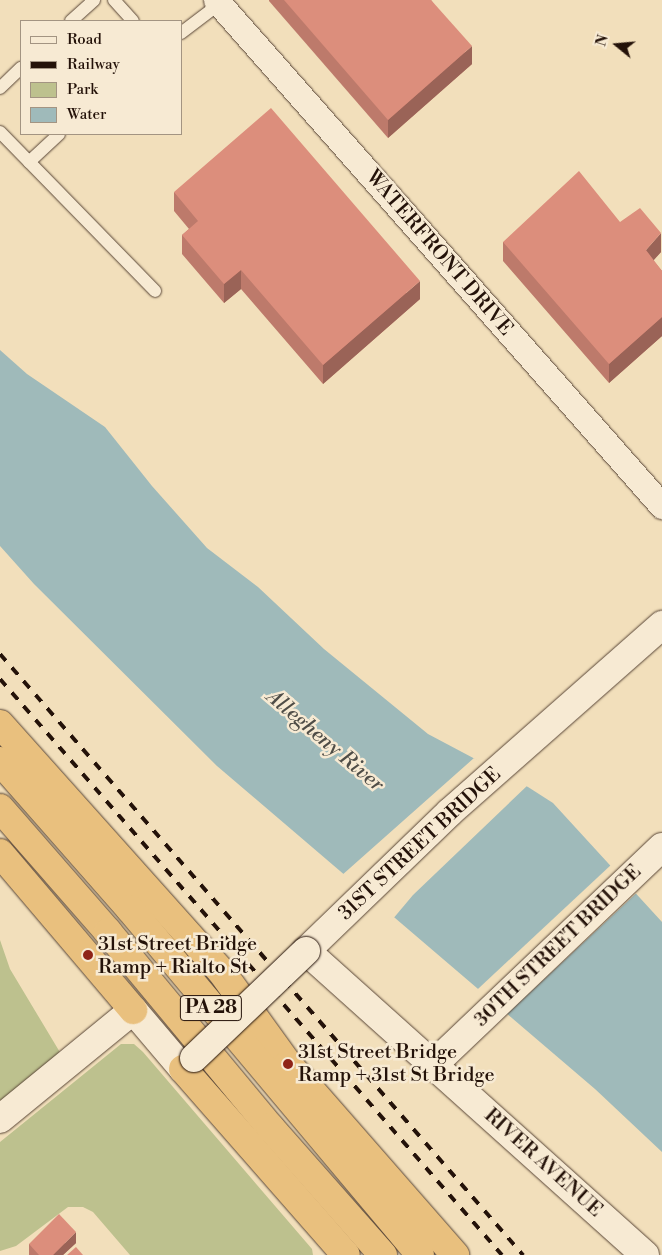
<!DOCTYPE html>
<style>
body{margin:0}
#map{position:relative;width:662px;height:1255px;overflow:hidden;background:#f2dfbb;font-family:"Libre Bodoni",serif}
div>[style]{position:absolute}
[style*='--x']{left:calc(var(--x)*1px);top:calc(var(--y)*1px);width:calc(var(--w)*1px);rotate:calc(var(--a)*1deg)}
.green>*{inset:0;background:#bdc18e}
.water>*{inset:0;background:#9fbaba}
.pier>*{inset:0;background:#f2dfbb;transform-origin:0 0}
.roads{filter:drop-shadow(0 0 1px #584536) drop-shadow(0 0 1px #584536)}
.lane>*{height:12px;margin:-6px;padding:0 6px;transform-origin:6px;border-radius:6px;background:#f7ead3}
.street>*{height:25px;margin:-12.5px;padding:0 12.5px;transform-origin:12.5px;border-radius:12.5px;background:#f7ead3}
.secondary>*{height:28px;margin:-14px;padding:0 14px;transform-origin:14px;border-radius:14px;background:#f7ead3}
.highway>*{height:28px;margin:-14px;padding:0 14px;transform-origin:14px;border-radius:14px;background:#e9c07e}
.rail>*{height:4px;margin-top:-2px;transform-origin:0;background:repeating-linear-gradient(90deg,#241209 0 9px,transparent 0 18px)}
.bridges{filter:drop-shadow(0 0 1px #241209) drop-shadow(0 0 1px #241209)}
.secondary-bridge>*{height:28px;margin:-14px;padding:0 14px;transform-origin:14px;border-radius:14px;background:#f7ead3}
.wall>*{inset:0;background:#bd7a6b}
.shaded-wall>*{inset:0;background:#9a6357}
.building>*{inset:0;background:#dc8e7c}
.dots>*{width:14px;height:14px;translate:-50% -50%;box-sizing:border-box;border:2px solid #f7ead3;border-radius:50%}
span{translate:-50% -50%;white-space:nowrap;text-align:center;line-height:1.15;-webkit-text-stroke:5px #f7ead3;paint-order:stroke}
.shield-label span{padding:1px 4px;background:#f7ead3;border:1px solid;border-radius:4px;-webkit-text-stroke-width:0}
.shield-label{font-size:19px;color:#241209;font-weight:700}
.street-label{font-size:20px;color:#241209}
.poi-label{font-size:20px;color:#241209}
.left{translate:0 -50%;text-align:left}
.water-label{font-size:21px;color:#4f4d47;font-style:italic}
.legend{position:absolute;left:20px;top:20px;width:162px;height:115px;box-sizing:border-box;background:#f7ead3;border:1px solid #a39482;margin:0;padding:6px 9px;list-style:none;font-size:15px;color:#241209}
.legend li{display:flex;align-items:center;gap:10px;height:25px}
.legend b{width:25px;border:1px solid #a39482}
.north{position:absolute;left:592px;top:20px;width:50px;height:50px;-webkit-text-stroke:4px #f7ead3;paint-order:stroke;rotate:287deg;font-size:14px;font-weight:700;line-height:20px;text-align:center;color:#241209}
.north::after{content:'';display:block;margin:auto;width:18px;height:22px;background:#241209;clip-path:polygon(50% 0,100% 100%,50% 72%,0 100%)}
</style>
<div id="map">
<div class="green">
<div style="clip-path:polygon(0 940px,10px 969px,61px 1054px,0 1104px)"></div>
<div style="clip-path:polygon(121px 1044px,134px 1044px,143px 1052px,312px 1249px,313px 1255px,130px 1255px,93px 1212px,83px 1207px,68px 1207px,16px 1246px,0 1251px,0 1142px)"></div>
</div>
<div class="water">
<div style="clip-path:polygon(0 350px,27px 374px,105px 427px,152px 486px,207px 548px,258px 587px,324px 649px,428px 734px,528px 787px,553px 803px,662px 922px,662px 1152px,595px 1089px,217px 766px,34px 584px,0 546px)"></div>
</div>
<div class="pier">
<div style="clip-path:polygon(474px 758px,529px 784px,413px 895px,392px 920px,341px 876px)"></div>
<div style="left:612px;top:864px;width:38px;height:187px;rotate:47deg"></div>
</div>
<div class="roads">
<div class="lane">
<div style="--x:114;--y:0;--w:28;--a:48"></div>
<div style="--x:71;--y:21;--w:31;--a:-42"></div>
<div style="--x:181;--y:33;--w:48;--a:-37.3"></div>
<div style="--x:0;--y:88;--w:29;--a:-44"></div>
<div style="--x:0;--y:132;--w:222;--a:45.7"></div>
<div style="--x:29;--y:162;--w:41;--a:-43"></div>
</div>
<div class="street">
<div style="--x:216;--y:0;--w:675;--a:48.61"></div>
</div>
<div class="secondary">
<div style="--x:433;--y:1065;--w:316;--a:-43.6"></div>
<div style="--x:0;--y:1119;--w:172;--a:-39.3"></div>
<div style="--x:133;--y:1010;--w:77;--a:49.7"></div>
<div style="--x:183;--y:1069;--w:16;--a:-45"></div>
<div style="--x:645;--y:1255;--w:455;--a:-138.1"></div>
<div style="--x:306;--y:951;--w:200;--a:-44"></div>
<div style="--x:450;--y:812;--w:283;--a:-41.4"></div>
</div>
<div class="highway">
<div style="--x:0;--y:724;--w:331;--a:48.2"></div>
<div style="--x:221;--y:971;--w:115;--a:54.2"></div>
<div style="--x:288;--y:1064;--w:254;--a:48.8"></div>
<div style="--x:0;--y:761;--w:197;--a:48.7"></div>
<div style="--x:130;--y:909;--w:451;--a:50"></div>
<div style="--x:0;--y:808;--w:164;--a:48.9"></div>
<div style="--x:108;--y:932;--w:254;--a:50.3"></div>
<div style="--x:270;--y:1127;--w:171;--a:48.6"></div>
<div style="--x:0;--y:853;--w:206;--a:49.7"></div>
<div style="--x:183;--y:1069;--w:247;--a:48.8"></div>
</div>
</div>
<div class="rail">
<div style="--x:0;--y:654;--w:797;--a:48.97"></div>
<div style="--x:0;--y:679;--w:764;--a:48.93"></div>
</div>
<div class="bridges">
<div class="secondary-bridge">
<div style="--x:194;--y:1058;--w:155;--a:-43.7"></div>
</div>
</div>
<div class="wall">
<div style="clip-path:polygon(269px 0,431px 0,472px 64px,388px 138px,269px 1px)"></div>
<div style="clip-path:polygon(174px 192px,420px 299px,323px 384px,241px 289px,224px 303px,182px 254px,182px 235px,189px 229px,174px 211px)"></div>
<div style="clip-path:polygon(503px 242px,661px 252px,653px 260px,662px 271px,662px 336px,609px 383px,503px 261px)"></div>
<div style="clip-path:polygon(76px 1243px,63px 1255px,29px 1255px,29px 1244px)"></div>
</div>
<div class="shaded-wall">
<div style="clip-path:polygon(472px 46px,472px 64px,388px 138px,388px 120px)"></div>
<div style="clip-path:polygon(661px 233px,661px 252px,646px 269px,646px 250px)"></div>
<div style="clip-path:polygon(241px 270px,241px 289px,224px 303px,224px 284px)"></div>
<div style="clip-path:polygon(420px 281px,420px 299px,323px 384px,323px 365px)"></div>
<div style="clip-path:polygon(662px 317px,662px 336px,609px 383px,609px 364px)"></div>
<div style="clip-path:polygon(76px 1232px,76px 1243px,63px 1255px,53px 1255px)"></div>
</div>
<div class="building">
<div style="clip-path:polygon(284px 0,431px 0,472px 46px,388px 120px)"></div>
<div style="clip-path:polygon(271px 108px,420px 281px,323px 365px,241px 270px,224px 284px,182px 235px,198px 221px,174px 192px)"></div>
<div style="clip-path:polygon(579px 171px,620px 222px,640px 208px,661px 233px,646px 250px,662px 271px,662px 317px,609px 364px,503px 242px)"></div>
<div style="clip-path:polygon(59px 1214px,76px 1232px,53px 1255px,39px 1255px,29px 1244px)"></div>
<div style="clip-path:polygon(76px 1247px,83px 1255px,67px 1255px)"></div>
</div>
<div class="dots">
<div style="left:88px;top:955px;background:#8f2418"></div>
<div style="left:288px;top:1064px;background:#8f2418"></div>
</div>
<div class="shield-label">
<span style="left:211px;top:1008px">PA 28</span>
</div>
<div class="street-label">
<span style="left:439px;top:253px;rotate:49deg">WATERFRONT DRIVE</span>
<span style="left:420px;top:844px;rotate:-43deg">31ST STREET BRIDGE</span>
<span style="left:558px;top:946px;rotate:-44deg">30TH STREET BRIDGE</span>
<span style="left:543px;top:1163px;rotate:42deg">RIVER AVENUE</span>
</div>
<div class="poi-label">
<span class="left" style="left:98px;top:956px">31st Street Bridge<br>Ramp + Rialto St</span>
<span class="left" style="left:298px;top:1064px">31st Street Bridge<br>Ramp + 31st St Bridge</span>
</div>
<div class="water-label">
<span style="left:325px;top:741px;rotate:40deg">Allegheny River</span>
</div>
<ul class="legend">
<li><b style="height:6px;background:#f7ead3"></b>Road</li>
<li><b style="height:6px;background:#241209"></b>Railway</li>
<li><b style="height:14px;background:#bdc18e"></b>Park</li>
<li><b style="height:14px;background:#9fbaba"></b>Water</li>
</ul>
<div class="north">N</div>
</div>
